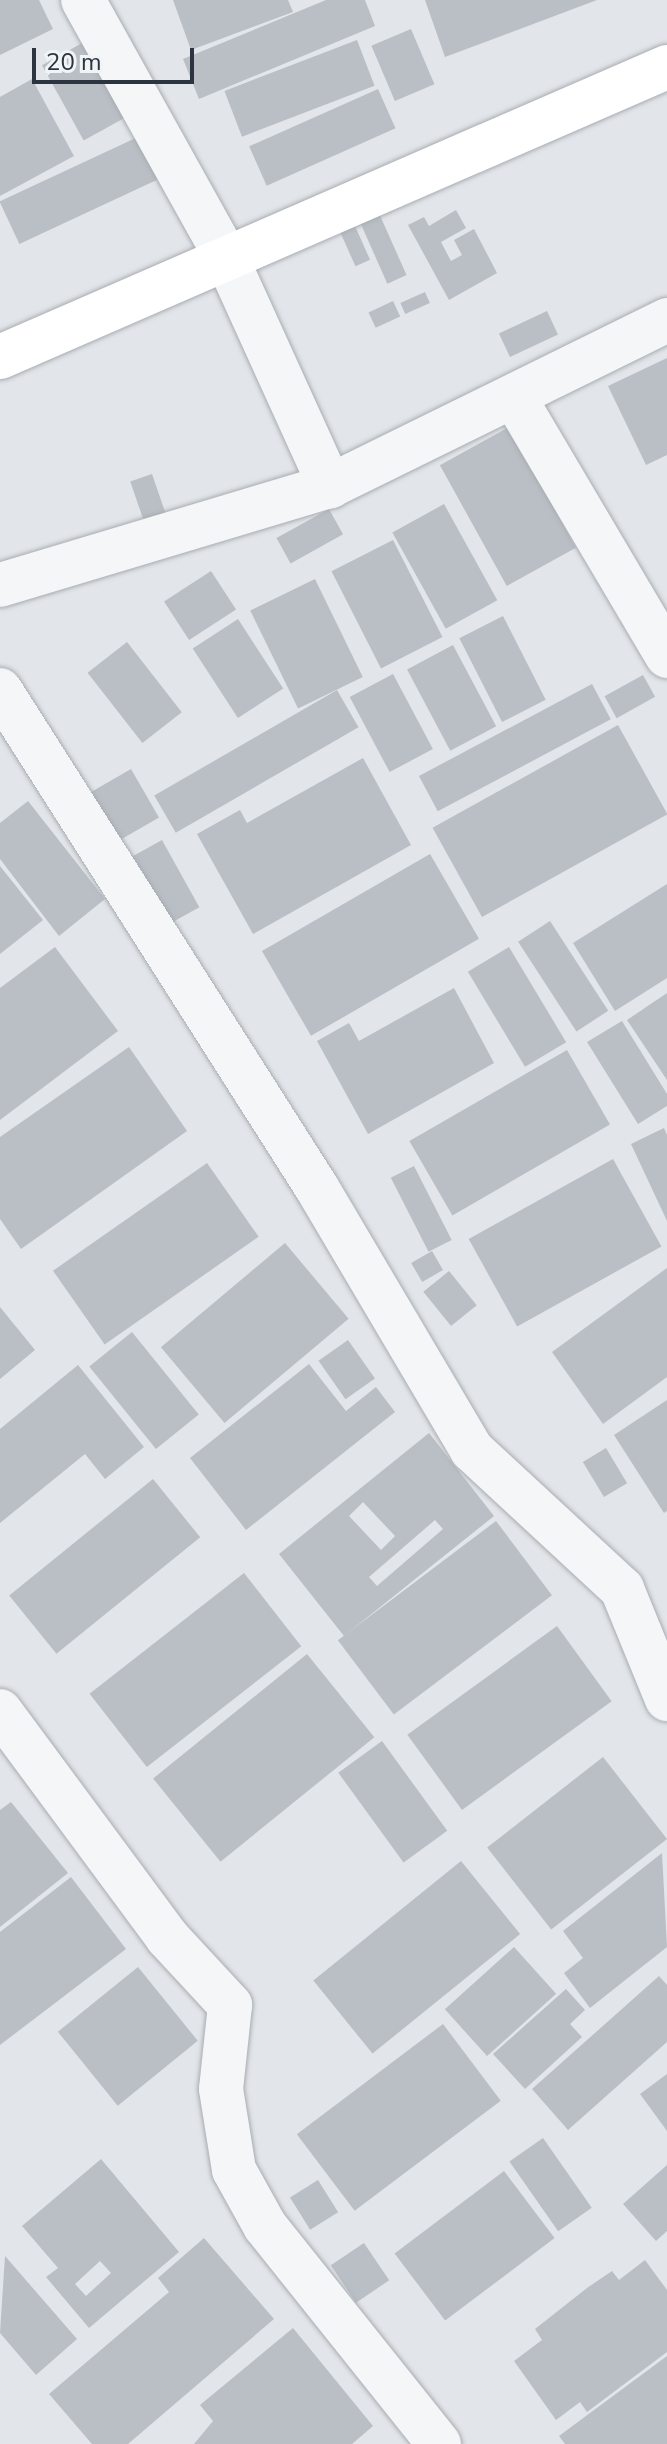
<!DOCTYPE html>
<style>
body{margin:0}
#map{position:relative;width:667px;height:2444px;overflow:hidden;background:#e2e5e9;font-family:"Nunito Sans",sans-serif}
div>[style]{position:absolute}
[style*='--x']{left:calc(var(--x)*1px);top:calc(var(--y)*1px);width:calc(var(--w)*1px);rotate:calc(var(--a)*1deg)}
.building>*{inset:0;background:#babfc5;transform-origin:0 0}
.roads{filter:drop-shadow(0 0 2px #a8adb3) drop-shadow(0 0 2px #a8adb3)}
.minor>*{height:44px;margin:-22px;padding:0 22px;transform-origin:22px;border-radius:22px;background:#f4f6f7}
.major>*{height:44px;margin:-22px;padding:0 22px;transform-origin:22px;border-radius:22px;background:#fff}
span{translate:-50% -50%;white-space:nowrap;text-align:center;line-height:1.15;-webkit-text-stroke:6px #f1f4f6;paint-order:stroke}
.scale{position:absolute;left:32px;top:48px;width:162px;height:36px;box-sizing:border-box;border:4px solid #2c353f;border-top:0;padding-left:10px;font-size:24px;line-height:28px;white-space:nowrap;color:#2c353f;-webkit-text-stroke:6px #f1f4f6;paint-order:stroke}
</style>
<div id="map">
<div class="building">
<div style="clip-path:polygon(0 0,39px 0,53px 29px,0 55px)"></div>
<div style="clip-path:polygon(173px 0,288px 0,293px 12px,191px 50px)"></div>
<div style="clip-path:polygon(326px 0,365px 0,375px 26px,199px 99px,183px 59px)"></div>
<div style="clip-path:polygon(425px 0,597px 0,445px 57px)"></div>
<div style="left:411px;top:29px;width:60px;height:43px;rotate:67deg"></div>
<div style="left:357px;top:40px;width:49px;height:142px;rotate:69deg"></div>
<div style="left:84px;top:42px;width:86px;height:48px;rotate:61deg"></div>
<div style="clip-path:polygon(32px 79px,74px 156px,0 196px,0 97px)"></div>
<div style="left:378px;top:89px;width:43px;height:141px;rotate:66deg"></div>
<div style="left:140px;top:136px;width:47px;height:155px;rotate:65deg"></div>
<div style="left:374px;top:202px;width:80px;height:21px;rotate:66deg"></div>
<div style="clip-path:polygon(456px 210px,466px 228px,441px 242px,451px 261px,462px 255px,454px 240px,474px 229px,497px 273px,449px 300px,408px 225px,424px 217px,429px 226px)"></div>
<div style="left:355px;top:226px;width:37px;height:16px;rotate:66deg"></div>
<div style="left:425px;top:292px;width:12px;height:27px;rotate:66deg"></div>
<div style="left:393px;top:301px;width:17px;height:27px;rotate:65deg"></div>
<div style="left:547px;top:311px;width:26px;height:53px;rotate:65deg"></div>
<div style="clip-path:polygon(667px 358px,667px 455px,646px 465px,608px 386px)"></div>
<div style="left:509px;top:427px;width:138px;height:79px;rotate:61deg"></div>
<div style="left:152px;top:474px;width:43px;height:23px;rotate:71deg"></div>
<div style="left:444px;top:504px;width:110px;height:59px;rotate:61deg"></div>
<div style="left:329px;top:509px;width:29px;height:60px;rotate:61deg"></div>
<div style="left:393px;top:540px;width:109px;height:69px;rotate:63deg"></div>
<div style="left:211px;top:571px;width:46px;height:56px;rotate:57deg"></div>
<div style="left:315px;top:579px;width:109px;height:72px;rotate:64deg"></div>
<div style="left:503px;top:616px;width:94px;height:49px;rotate:63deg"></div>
<div style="left:238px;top:619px;width:83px;height:54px;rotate:57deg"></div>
<div style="left:127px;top:642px;width:89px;height:50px;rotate:52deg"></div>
<div style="left:453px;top:645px;width:92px;height:52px;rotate:62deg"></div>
<div style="left:393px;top:674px;width:85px;height:49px;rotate:62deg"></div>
<div style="left:643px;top:675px;width:25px;height:44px;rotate:61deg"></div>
<div style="left:592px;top:684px;width:40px;height:196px;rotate:62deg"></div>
<div style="left:337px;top:690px;width:43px;height:211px;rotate:60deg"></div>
<div style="left:618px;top:725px;width:102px;height:212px;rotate:61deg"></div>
<div style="clip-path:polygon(363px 758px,411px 845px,253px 934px,197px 834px,240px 810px,247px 823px)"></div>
<div style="left:131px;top:769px;width:56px;height:50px;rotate:60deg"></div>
<div style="clip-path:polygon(28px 801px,105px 899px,59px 936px,0 859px,0 823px)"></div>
<div style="left:162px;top:840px;width:77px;height:34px;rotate:61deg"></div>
<div style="left:430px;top:854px;width:98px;height:194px;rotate:60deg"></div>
<div style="clip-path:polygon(0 866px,43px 920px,0 954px)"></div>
<div style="clip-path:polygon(667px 884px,667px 978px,615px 1011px,573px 943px)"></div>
<div style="left:550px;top:921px;width:107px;height:38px;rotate:57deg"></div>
<div style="clip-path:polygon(55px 947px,118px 1031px,0 1120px,0 988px)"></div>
<div style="left:509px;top:947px;width:111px;height:48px;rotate:59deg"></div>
<div style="clip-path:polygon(454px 988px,494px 1063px,368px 1134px,317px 1041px,349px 1023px,359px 1041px)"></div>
<div style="clip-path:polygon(667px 993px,667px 1080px,627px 1020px)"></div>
<div style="clip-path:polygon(622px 1021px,667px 1094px,667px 1106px,638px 1124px,587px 1042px)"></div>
<div style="clip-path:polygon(129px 1047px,187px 1131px,21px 1249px,0 1219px,0 1137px)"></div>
<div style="left:567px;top:1050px;width:86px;height:182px;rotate:60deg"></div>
<div style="clip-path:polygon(664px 1128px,667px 1135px,667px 1221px,631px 1144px)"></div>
<div style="left:613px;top:1159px;width:100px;height:165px;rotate:61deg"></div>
<div style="left:207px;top:1163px;width:90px;height:188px;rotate:55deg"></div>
<div style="left:414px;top:1166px;width:83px;height:26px;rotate:63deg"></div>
<div style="left:285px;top:1243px;width:99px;height:162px;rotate:50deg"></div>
<div style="left:432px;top:1251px;width:22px;height:24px;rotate:60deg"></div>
<div style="clip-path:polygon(667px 1268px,667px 1377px,603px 1424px,552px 1352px)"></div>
<div style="left:449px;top:1271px;width:44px;height:33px;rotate:51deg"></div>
<div style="clip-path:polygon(0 1307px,35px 1350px,0 1379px)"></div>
<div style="left:132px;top:1332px;width:106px;height:55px;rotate:51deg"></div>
<div style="left:348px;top:1340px;width:47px;height:36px;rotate:55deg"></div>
<div style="clip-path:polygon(309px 1364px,346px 1411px,376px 1387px,395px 1412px,246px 1530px,190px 1458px)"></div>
<div style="clip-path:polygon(78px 1365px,144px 1447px,105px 1479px,85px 1454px,0 1523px,0 1429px)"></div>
<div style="clip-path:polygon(667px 1400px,667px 1511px,664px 1513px,614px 1435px)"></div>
<div style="clip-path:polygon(evenodd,429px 1433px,494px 1516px,344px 1636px,279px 1554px,429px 1433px,363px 1502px,395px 1536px,381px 1550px,349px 1516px,363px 1502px,429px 1433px,435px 1520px,443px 1529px,377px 1586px,369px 1577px,435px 1520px)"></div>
<div style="left:606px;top:1448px;width:41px;height:27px;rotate:59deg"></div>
<div style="left:153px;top:1479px;width:75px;height:185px;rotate:51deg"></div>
<div style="left:496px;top:1521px;width:93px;height:198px;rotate:53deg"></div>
<div style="left:244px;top:1573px;width:93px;height:196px;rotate:52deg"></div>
<div style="left:557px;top:1626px;width:93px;height:185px;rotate:54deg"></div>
<div style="left:307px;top:1654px;width:107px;height:198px;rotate:51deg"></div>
<div style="left:382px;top:1741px;width:111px;height:54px;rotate:54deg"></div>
<div style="left:603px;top:1757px;width:104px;height:147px;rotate:52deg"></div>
<div style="clip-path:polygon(11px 1802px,68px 1873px,0 1927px,0 1810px)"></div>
<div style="clip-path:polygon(662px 1853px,667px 1947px,590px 2008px,564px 1973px,583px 1958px,563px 1931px)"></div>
<div style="left:461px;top:1861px;width:94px;height:190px;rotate:51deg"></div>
<div style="clip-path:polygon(71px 1877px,126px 1949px,0 2045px,0 1932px)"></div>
<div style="left:514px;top:1947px;width:63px;height:93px;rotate:48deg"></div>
<div style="left:138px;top:1967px;width:95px;height:103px;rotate:51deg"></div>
<div style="clip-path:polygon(659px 1976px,667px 1985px,667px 2042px,568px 2130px,532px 2089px)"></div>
<div style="clip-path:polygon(566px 1989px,585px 2010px,570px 2024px,582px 2037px,525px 2089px,493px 2054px)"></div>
<div style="left:443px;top:2024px;width:96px;height:183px;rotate:53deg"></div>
<div style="clip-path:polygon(667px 2074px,667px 2131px,640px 2094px)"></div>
<div style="left:543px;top:2138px;width:85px;height:41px;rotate:55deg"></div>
<div style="clip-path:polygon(evenodd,101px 2159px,179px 2252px,89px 2328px,46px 2277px,58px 2268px,22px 2226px,101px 2159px,100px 2261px,111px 2273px,86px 2296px,75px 2284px,100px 2261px)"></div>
<div style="clip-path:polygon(667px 2165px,667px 2231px,656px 2241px,623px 2204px)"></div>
<div style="left:504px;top:2171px;width:84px;height:137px;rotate:53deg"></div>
<div style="left:318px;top:2180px;width:38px;height:33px;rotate:58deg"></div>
<div style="clip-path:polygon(204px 2238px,274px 2319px,128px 2444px,92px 2444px,49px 2394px,169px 2292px,158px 2278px)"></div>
<div style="left:364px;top:2243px;width:45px;height:40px;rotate:56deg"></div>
<div style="clip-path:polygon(5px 2256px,77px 2339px,36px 2375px,0 2333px)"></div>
<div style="clip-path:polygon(645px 2260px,667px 2290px,667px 2352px,587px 2412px,580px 2402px,556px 2420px,514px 2361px,542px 2340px,535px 2329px,587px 2288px,612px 2271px,619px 2280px)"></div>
<div style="clip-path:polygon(293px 2328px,373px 2426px,352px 2444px,194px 2444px,213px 2421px,200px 2405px)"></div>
<div style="clip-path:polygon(667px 2356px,667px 2444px,565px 2444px,559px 2436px)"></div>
</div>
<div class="roads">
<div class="minor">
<div style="--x:83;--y:0;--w:294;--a:60.9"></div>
<div style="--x:226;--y:257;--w:252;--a:65.6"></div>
<div style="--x:514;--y:397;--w:301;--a:59.4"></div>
<div style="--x:0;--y:585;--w:345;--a:-16.7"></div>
<div style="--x:330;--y:486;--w:376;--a:-26.2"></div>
<div style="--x:0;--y:690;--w:590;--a:57.52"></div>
<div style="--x:317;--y:1188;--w:304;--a:59.4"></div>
<div style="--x:472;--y:1450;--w:205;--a:42.8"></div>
<div style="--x:622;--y:1589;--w:119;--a:67.8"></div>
<div style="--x:0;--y:1711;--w:281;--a:53.5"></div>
<div style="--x:167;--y:1937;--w:93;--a:47.2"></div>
<div style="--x:230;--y:2005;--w:84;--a:96.1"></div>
<div style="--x:221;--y:2089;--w:82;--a:80.9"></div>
<div style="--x:234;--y:2170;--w:64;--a:61"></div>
<div style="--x:265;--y:2226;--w:279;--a:51.4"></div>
</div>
<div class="major">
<div style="--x:0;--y:357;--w:727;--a:-23.5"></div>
</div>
</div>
<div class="scale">20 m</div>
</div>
